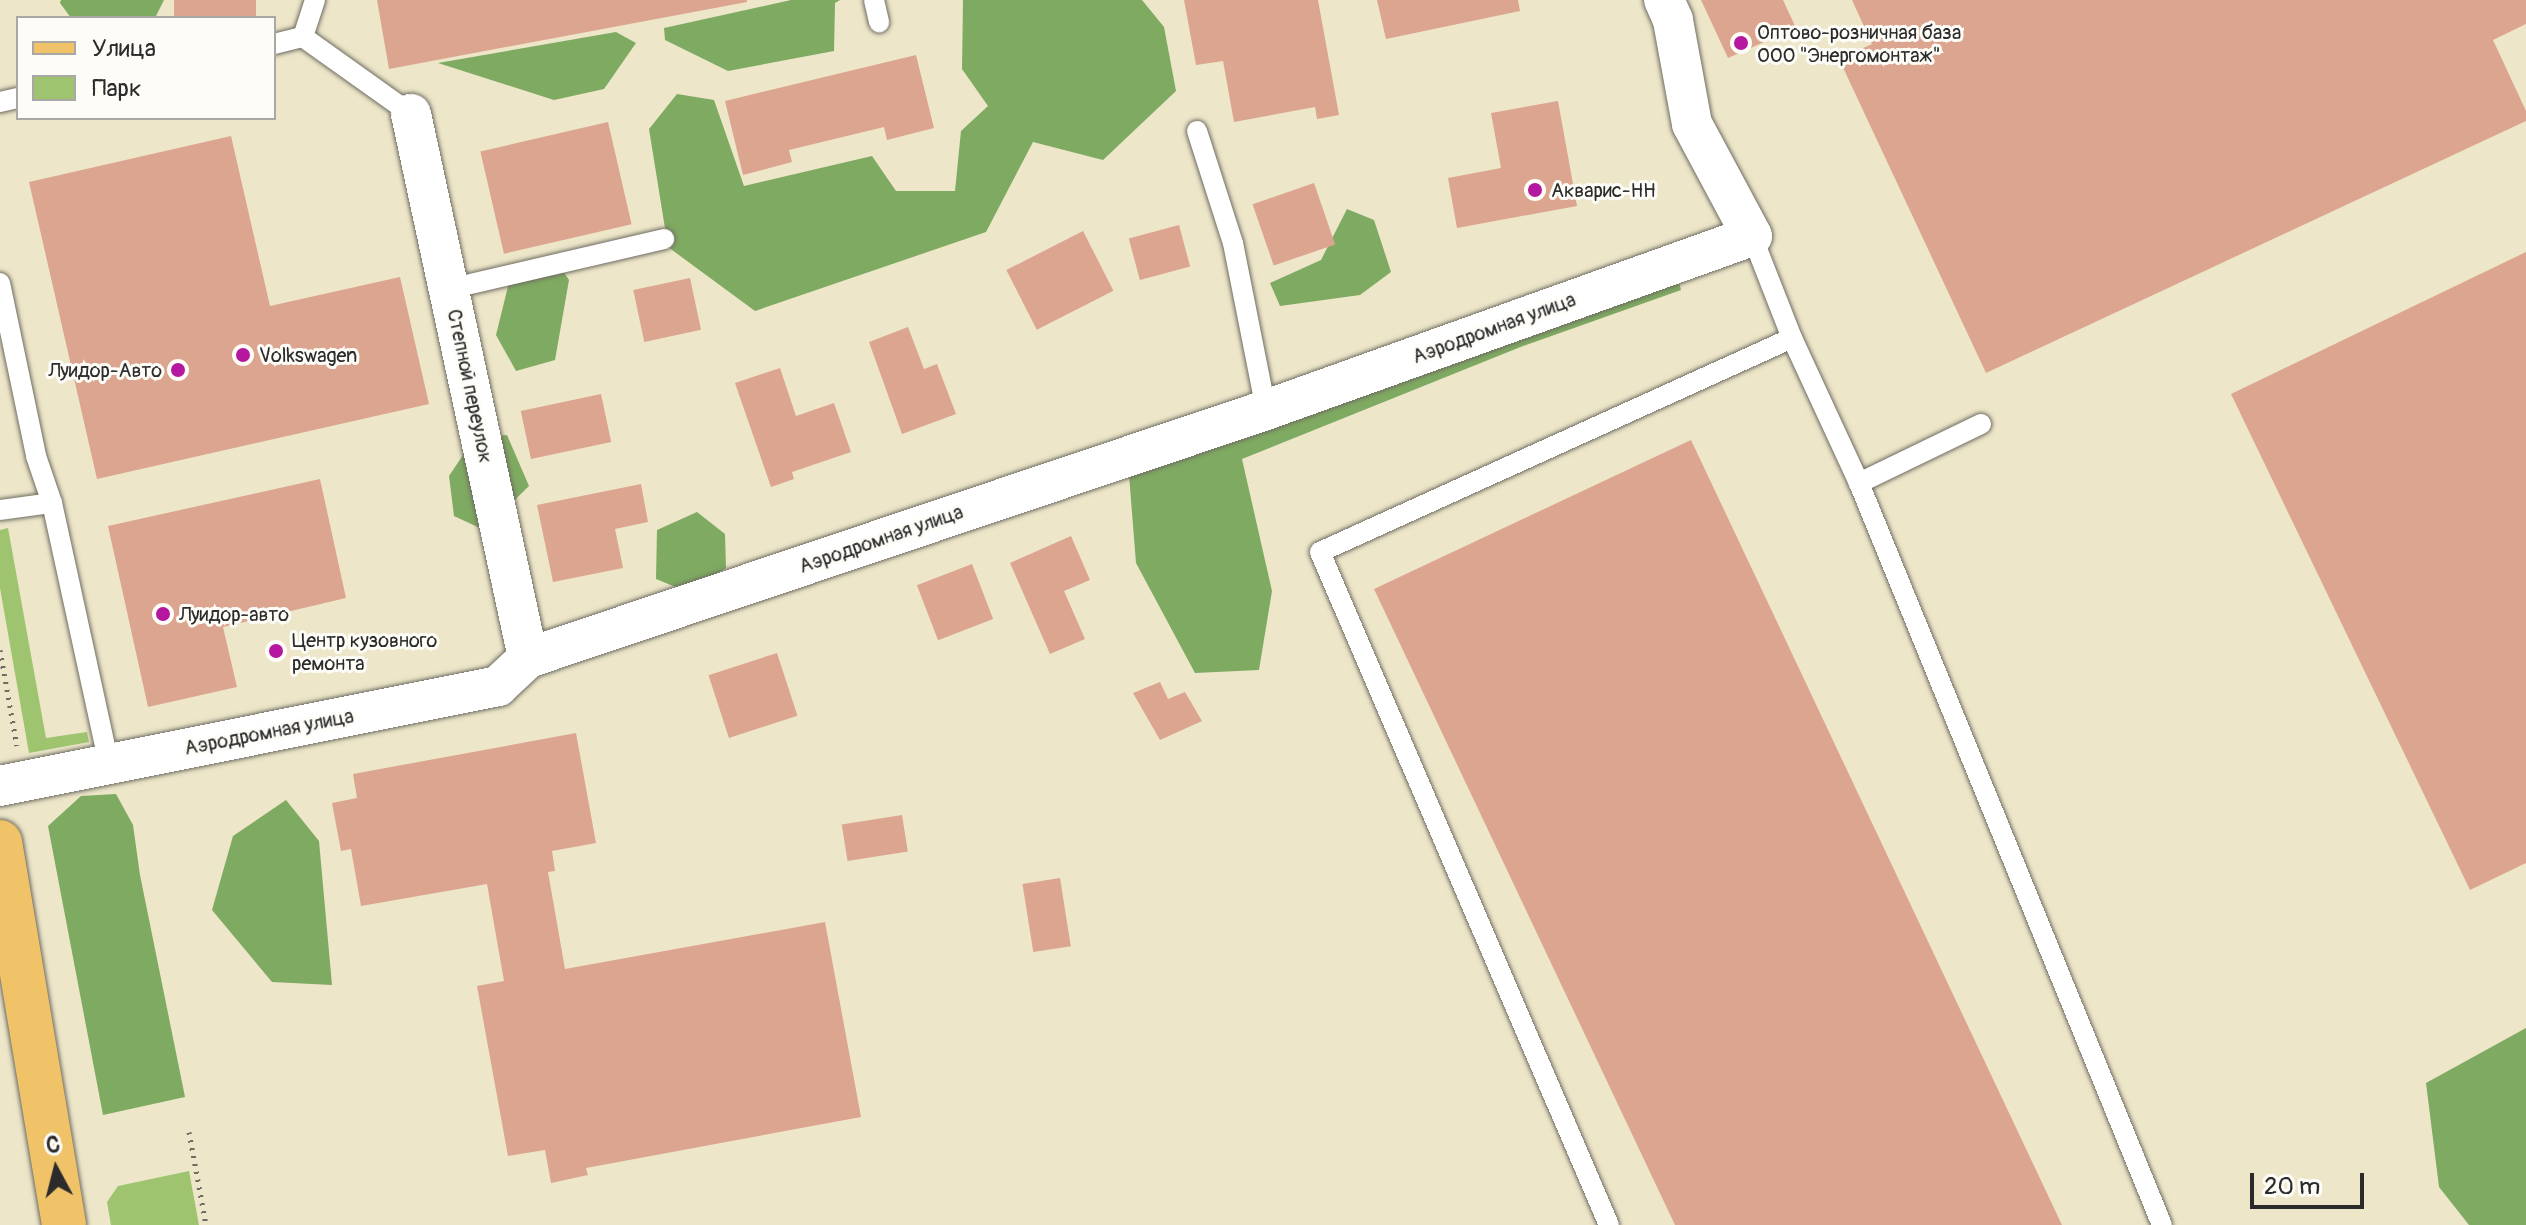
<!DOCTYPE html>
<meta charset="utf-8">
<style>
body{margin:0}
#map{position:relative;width:2526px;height:1225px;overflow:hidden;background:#ede6c9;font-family:Pangolin,sans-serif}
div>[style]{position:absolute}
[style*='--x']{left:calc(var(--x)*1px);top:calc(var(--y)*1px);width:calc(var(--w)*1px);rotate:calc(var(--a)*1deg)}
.green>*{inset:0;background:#9fc46f}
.forest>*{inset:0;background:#7faa62}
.building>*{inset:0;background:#dca590;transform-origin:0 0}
.path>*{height:5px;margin-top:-2.5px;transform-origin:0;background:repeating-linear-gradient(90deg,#6f6c62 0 2px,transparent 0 8px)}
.roads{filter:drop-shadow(0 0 2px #6f6c62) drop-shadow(0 0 2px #6f6c62)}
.lane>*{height:20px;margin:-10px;padding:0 10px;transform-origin:10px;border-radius:10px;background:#fff}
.street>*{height:40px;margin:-20px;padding:0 20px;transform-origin:20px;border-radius:20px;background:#fff}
.primary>*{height:44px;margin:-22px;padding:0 22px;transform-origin:22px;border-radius:22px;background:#f1c369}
.dots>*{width:22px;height:22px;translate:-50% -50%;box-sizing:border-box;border:4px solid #fdfcf7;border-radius:50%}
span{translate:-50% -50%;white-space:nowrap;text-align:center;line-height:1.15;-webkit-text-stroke:6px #fdfcf7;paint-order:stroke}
.poi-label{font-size:20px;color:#2b2b2b}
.left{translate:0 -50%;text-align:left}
.right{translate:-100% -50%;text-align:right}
.street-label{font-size:20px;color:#2b2b2b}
.legend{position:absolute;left:16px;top:16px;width:260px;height:104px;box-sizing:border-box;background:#fdfcf7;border:2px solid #a9a8a5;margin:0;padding:10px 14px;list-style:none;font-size:24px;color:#2b2b2b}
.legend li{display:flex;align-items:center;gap:16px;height:40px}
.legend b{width:40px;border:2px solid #a9a8a5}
.north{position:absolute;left:16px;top:1129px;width:80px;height:80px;-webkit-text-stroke:6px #fdfcf7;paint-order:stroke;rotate:353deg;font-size:22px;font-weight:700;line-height:32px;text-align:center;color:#2b2b2b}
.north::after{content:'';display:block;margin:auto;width:28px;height:36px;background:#2b2b2b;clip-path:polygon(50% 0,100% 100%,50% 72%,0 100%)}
.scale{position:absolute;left:2250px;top:1173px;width:114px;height:36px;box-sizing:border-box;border:4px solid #2b2b2b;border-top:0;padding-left:10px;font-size:24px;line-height:28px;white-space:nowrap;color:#2b2b2b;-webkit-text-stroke:6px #fdfcf7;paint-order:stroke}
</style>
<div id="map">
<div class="green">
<div style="clip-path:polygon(8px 528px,46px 738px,87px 732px,89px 742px,29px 753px,0 588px,0 530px)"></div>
<div style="clip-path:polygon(189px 1171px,199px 1225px,111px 1225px,107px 1202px,118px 1186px)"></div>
</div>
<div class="forest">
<div style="clip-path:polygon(61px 0,164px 0,155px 18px,71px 18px,60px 3px)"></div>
<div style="clip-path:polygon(791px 0,840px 0,835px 3px,834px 51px,728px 71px,665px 40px,664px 28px)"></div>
<div style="clip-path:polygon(963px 0,1142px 0,1164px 27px,1176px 91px,1103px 160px,1033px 142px,986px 232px,755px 311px,668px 247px,649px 129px,677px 94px,714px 100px,744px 186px,872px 156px,896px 191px,955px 191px,961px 131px,988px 106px,962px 69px)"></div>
<div style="clip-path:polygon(616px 32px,636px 43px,604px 89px,554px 100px,438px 63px)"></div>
<div style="clip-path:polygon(1347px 209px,1374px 220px,1391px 272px,1360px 295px,1280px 306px,1270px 283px,1321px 260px)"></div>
<div style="clip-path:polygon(553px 256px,569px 280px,555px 360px,516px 371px,496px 335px,512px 270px)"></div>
<div style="clip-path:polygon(1676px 270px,1681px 290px,1523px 346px,1242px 459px,1272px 591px,1259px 670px,1195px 673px,1136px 563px,1129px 475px)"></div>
<div style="clip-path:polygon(507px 435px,529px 486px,484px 530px,454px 516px,449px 476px,475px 437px)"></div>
<div style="clip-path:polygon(697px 512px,725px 534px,726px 568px,688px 592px,656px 579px,657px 530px)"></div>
<div style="clip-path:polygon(116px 794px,133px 825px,140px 875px,185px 1097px,103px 1115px,48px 826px,81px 796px)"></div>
<div style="clip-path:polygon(286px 800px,319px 841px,332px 985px,272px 982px,212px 910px,233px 836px)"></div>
<div style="clip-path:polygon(2526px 1028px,2526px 1225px,2469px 1225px,2439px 1187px,2426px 1083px)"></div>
</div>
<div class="building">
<div style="left:174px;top:0;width:82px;height:18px"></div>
<div style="clip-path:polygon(377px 0,747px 0,747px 2px,389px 69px)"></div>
<div style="clip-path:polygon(1184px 0,1318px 0,1339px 115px,1317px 119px,1315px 107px,1234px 122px,1223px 61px,1196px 65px)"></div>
<div style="clip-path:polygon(1377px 0,1518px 0,1520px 11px,1386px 39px)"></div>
<div style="clip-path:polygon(1701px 0,1783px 0,1796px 28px,1728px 58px)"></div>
<div style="clip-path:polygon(1852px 0,2526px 0,2526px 24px,2493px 40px,2526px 111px,2526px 121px,1986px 373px,1839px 59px,1872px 44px)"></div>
<div style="clip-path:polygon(916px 55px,934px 128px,887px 140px,884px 127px,789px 150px,792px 162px,743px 175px,725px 101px)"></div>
<div style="clip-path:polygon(1558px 101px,1577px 206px,1457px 228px,1448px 178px,1501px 168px,1491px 113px)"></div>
<div style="left:608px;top:122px;width:105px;height:131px;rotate:77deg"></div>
<div style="clip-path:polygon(231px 136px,270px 306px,400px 277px,429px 404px,97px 479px,29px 182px)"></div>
<div style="left:1314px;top:183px;width:65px;height:65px;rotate:71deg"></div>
<div style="left:1179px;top:225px;width:43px;height:52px;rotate:75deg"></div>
<div style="left:1083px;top:231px;width:67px;height:86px;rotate:63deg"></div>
<div style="clip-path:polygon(2526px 252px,2526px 863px,2470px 890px,2231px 394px)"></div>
<div style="left:690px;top:278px;width:53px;height:58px;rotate:78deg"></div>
<div style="clip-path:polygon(908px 327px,924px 369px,937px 364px,956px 414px,902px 434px,869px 342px)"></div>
<div style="clip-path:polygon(780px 368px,796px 416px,834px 403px,851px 452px,792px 472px,794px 479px,771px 487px,735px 383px)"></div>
<div style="left:601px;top:394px;width:49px;height:82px;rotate:78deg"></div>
<div style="clip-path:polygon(1691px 440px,2062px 1225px,1675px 1225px,1374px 589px)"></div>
<div style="clip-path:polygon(320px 479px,346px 598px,223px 627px,237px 687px,148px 707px,108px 526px)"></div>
<div style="clip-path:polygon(641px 484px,648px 522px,615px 529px,623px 568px,553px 582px,537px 505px)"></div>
<div style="clip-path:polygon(1071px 536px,1090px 580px,1064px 591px,1085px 639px,1050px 654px,1010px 563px)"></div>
<div style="left:972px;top:564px;width:59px;height:59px;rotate:69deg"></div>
<div style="left:777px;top:653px;width:66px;height:72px;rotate:72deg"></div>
<div style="clip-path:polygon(1160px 682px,1168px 699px,1185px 692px,1202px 721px,1160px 740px,1133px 693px)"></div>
<div style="clip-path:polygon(576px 733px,596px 843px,552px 851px,555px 871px,548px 872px,565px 969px,825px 922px,861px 1117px,586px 1168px,588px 1175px,551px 1183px,545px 1150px,508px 1156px,477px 986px,504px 981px,487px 884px,361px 906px,351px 849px,341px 851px,332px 803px,357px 798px,353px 774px)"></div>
<div style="left:902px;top:815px;width:37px;height:61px;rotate:81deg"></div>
<div style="left:1060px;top:878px;width:69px;height:38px;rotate:81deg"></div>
</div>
<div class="path">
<div style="--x:0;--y:650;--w:97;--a:80"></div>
<div style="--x:189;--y:1132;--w:95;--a:79.6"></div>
</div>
<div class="roads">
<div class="lane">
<div style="--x:874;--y:0;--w:23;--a:77"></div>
<div style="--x:303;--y:37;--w:39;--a:-72"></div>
<div style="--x:274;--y:44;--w:30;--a:-14"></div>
<div style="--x:303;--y:37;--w:133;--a:35.5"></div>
<div style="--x:0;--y:102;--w:18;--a:-13"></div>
<div style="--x:1197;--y:131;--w:118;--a:72.2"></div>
<div style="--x:1233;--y:243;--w:170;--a:78.8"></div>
<div style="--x:1752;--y:236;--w:110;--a:68.6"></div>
<div style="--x:1792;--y:338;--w:160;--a:65.2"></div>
<div style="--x:0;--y:283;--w:177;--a:78.2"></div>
<div style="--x:36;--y:456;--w:50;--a:71.2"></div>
<div style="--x:52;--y:503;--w:267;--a:77.7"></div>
<div style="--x:449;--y:289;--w:221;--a:-13.1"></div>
<div style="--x:1981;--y:424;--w:136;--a:154.2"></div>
<div style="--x:1859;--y:483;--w:801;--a:67.79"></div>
<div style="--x:0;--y:510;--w:52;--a:-7.7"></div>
<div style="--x:1609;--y:1225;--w:732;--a:-113.24"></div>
<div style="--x:1320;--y:552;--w:518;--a:-24.39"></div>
</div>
<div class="street">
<div style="--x:411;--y:114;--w:556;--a:77.86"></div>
<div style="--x:0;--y:786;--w:508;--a:-11.35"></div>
<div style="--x:498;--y:686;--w:41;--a:-43"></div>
<div style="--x:528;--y:658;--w:779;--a:-18.57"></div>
<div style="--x:1266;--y:410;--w:516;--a:-19.7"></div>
<div style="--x:1752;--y:236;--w:127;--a:-118.2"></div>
<div style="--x:1692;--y:124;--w:106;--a:-100.4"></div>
<div style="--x:1673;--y:20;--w:22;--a:-114"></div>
</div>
<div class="primary">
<div style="--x:0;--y:842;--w:388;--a:80.5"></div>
</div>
</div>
<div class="dots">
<div style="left:1741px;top:43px;background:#b5179e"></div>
<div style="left:1535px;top:190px;background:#b5179e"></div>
<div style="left:243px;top:355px;background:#b5179e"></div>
<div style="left:178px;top:370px;background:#b5179e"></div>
<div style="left:163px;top:614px;background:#b5179e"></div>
<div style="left:276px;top:651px;background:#b5179e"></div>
</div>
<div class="poi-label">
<span class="left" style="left:1757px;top:44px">Оптово-розничная база<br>ООО "Энергомонтаж"</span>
<span class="left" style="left:1551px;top:190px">Акварис-НН</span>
<span class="left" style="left:259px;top:355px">Volkswagen</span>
<span class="right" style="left:162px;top:370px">Луидор-Авто</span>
<span class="left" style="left:179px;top:614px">Луидор-авто</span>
<span class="left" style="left:292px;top:652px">Центр кузовного<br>ремонта</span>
</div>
<div class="street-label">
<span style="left:1494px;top:328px;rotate:-20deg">Аэродромная улица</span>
<span style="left:470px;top:386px;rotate:78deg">Степной переулок</span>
<span style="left:881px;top:539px;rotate:-19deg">Аэродромная улица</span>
<span style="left:269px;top:732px;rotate:-11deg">Аэродромная улица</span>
</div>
<ul class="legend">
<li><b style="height:10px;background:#f1c369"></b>Улица</li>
<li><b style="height:22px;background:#9fc46f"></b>Парк</li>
</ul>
<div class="north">С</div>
<div class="scale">20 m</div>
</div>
